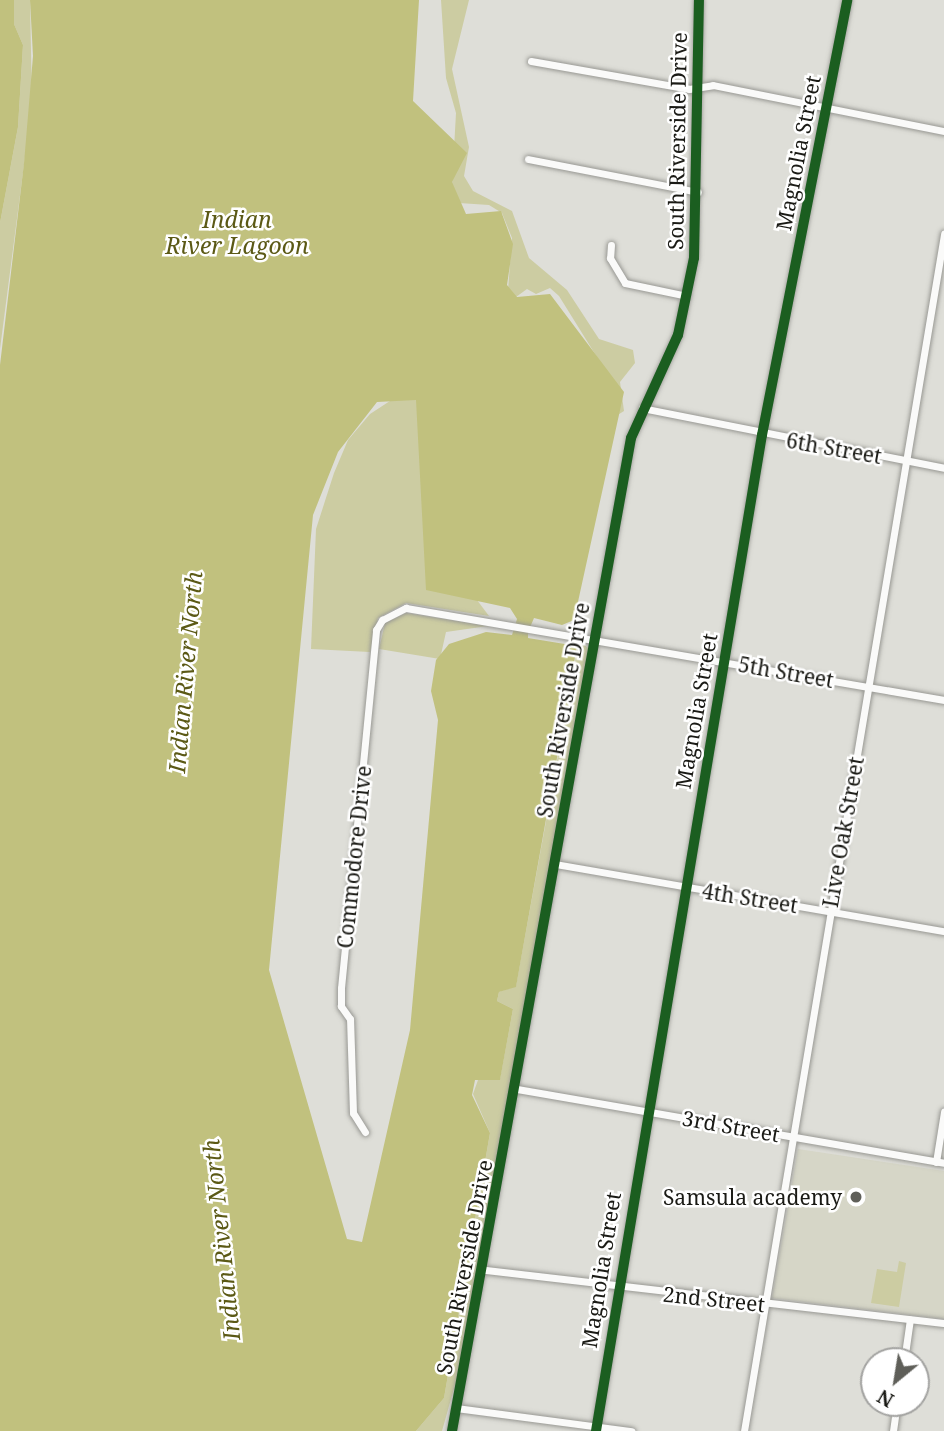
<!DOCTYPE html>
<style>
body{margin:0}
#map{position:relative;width:944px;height:1431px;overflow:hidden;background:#deded8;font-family:"Noto Serif",serif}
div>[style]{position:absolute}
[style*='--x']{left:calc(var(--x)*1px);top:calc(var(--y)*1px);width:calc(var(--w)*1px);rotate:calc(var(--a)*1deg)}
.built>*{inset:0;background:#d6d6c7}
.green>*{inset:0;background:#cccca2}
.water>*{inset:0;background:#c1c17e}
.roads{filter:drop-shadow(0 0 2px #989893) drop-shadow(0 0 2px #989893)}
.minor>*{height:7px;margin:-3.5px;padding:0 3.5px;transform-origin:3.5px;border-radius:3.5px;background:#fafaf9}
.tertiary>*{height:8px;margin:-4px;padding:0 4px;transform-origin:4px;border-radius:4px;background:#fafaf9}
.cycleway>*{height:10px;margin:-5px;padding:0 5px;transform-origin:5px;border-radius:5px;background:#1b5e20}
.dots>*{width:19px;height:19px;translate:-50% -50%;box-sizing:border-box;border:4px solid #fff;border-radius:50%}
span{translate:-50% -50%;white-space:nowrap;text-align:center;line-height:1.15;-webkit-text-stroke:5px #fff;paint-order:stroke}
.street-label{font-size:21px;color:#1a1a15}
.poi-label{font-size:21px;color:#1a1a15}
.right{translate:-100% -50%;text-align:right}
.water-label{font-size:23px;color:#5b5915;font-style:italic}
.north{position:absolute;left:860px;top:1347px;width:70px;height:70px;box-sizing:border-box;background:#fff;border:2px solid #a3a3a1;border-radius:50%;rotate:210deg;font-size:19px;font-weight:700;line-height:28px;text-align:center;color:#1a1a15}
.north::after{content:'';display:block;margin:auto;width:24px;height:32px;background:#5f5f59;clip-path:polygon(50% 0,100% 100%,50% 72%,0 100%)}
</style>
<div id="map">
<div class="built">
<div style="clip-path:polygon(798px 1149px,944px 1171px,944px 1319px,772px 1298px)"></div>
</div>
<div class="green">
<div style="clip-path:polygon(14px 0,30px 0,32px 103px,0 349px,0 223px,18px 127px,23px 45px,14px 24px)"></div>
<div style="clip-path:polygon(441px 0,469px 0,452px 69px,469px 147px,464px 176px,473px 191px,512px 211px,529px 258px,567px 290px,599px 339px,633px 350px,635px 363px,620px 382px,624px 411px,616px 416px,605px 370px,559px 296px,550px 288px,536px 294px,527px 289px,516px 297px,508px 290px,512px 238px,502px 213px,489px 205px,459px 203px,452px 184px,456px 113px,446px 78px)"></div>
<div style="clip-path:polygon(417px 398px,474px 596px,489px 616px,406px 603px,378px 618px,370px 652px,311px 649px,316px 529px,334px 473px,348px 440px,370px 414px,393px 399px)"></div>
<div style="clip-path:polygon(406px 613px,488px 626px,446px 632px,440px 659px,379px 649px,385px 623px)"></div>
<div style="clip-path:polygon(579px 640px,588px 648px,586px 665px,466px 1346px,442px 1431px,416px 1431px,444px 1398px,490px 1133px,473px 1094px,478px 1080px,500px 1079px,513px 1009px,497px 1001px,499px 992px,516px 986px)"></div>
<div style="clip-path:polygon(899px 1261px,906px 1263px,899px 1307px,871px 1303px,877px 1269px,897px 1272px)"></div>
</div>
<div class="water">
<div style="clip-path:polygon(0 0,14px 0,14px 24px,23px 45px,18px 127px,0 223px)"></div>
<div style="clip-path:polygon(evenodd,30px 0,419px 0,413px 101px,467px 153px,452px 182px,466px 214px,501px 211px,513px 244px,507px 285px,517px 297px,550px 294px,624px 392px,574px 620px,562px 625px,534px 618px,528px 632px,528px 638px,577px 646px,516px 987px,499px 992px,497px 1001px,513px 1009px,500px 1080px,475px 1080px,472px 1095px,490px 1133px,444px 1398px,416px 1431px,0 1431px,0 365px,24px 163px,33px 56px,30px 0,416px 400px,426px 590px,510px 608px,517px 619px,512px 635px,486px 632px,449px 644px,436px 660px,431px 691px,438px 720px,410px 1030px,362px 1242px,347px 1239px,269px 970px,313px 515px,338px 452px,377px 402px,416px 400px)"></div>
</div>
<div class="roads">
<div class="minor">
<div style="--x:531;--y:61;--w:160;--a:10"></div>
<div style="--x:689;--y:89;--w:24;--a:-9"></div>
<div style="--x:713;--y:85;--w:236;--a:11.3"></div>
<div style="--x:528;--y:159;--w:173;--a:11"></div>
<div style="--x:611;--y:245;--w:13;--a:94"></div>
<div style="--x:610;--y:258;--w:29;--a:59"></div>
<div style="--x:625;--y:283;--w:63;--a:11.8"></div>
<div style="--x:642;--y:408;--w:308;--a:11.2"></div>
<div style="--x:555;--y:864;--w:395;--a:9.8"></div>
<div style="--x:517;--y:1089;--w:433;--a:9.8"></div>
<div style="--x:365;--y:1132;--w:22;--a:-122"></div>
<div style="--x:353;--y:1113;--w:94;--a:-91.8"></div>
<div style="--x:350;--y:1019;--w:16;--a:-125"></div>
<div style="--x:341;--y:1006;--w:18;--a:-90"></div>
<div style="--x:341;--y:988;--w:360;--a:-84.4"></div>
<div style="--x:376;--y:630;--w:12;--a:-59"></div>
<div style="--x:382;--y:620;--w:27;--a:-27"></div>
<div style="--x:406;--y:608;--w:546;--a:9.7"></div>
<div style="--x:936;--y:1162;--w:51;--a:-80.9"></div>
<div style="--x:485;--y:1270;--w:462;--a:6.6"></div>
<div style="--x:904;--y:1361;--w:42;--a:-81.9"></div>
<div style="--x:456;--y:1408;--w:177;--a:7.5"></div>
<div style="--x:744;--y:1431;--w:1214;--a:-80.51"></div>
<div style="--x:893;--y:1431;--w:28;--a:-82"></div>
</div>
<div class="tertiary">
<div style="--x:452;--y:1431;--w:1009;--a:-79.78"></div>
<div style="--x:631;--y:438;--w:113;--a:-65.5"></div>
<div style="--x:678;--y:335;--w:79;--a:-78.3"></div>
<div style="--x:694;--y:258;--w:258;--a:-88.9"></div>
<div style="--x:596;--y:1431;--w:1010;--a:-80.54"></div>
<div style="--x:762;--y:435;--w:443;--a:-78.9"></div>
</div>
</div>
<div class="cycleway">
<div style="--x:452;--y:1431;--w:1009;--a:-79.78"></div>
<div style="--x:631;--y:438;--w:113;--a:-65.5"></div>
<div style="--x:678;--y:335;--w:79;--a:-78.3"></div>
<div style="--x:694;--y:258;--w:258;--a:-88.9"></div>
<div style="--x:596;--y:1431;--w:1010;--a:-80.54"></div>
<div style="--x:762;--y:435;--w:443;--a:-78.9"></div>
</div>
<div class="dots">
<div style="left:856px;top:1197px;background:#5f5f59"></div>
</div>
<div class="street-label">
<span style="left:677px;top:141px;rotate:-89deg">South Riverside Drive</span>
<span style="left:798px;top:153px;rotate:-79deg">Magnolia Street</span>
<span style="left:834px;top:448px;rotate:10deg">6th Street</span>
<span style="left:786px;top:672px;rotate:10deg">5th Street</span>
<span style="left:563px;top:710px;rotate:-80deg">South Riverside Drive</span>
<span style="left:696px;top:711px;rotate:-80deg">Magnolia Street</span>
<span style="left:843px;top:832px;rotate:-80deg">Live Oak Street</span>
<span style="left:354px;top:857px;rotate:-84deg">Commodore Drive</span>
<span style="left:750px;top:898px;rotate:9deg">4th Street</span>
<span style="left:731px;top:1126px;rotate:10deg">3rd Street</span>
<span style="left:464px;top:1267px;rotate:-79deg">South Riverside Drive</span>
<span style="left:601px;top:1270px;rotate:-81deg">Magnolia Street</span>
<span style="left:714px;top:1299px;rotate:6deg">2nd Street</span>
</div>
<div class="poi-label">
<span class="right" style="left:842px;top:1197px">Samsula academy</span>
</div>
<div class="water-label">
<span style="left:237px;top:232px">Indian<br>River Lagoon</span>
<span style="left:185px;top:672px;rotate:-85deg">Indian River North</span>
<span style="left:221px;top:1240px;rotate:-96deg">Indian River North</span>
</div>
<div class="north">N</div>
</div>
